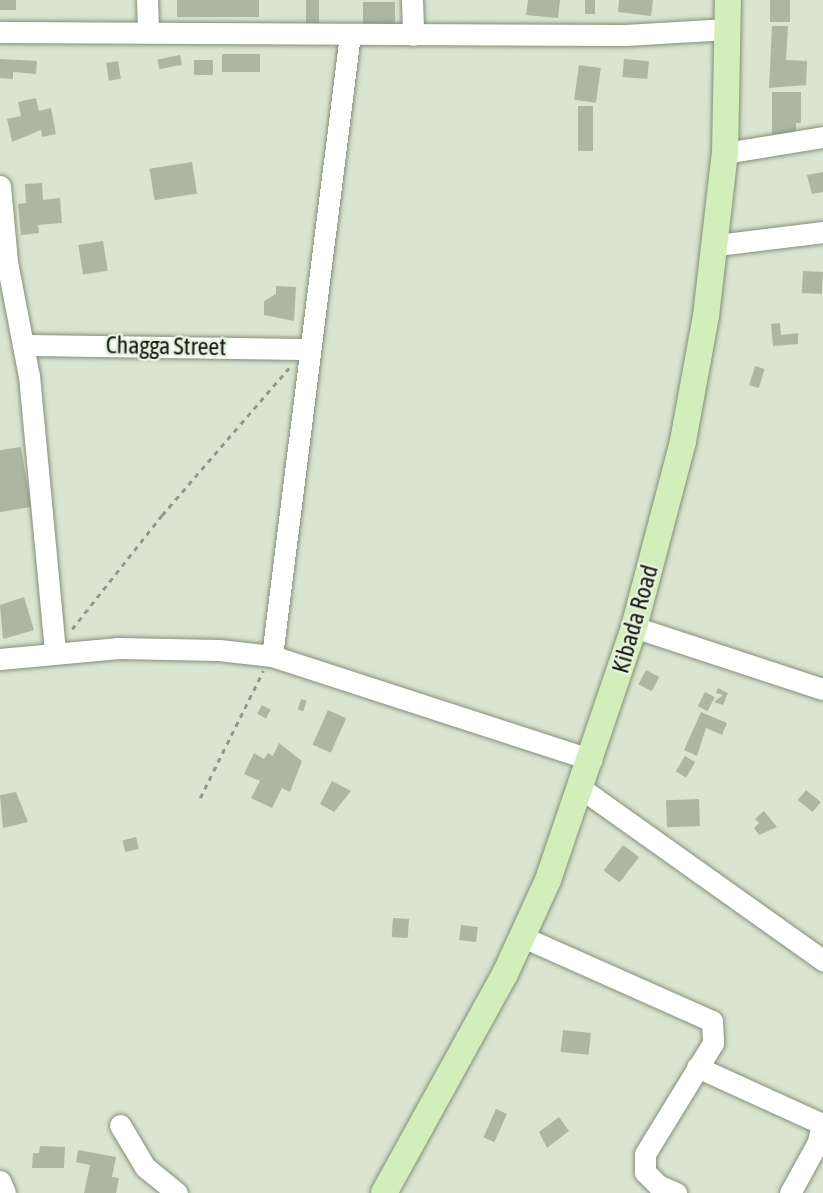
<!DOCTYPE html>
<style>
body{margin:0}
#map{position:relative;width:823px;height:1193px;overflow:hidden;background:#d9e5d0;font-family:"Asap Condensed",sans-serif}
div>[style]{position:absolute}
[style*='--x']{left:calc(var(--x)*1px);top:calc(var(--y)*1px);width:calc(var(--w)*1px);rotate:calc(var(--a)*1deg)}
.building>*{inset:0;background:#abb7a2;transform-origin:0 0}
.path>*{height:2.5px;margin-top:-1.25px;transform-origin:0;background:repeating-linear-gradient(90deg,#909989 0 5px,transparent 0 10px)}
.roads{filter:drop-shadow(0 0 2px #848f7b) drop-shadow(0 0 2px #848f7b)}
.minor>*{height:21px;margin:-10.5px;padding:0 10.5px;transform-origin:10.5px;border-radius:10.5px;background:#fff}
.major>*{height:26px;margin:-13px;padding:0 13px;transform-origin:13px;border-radius:13px;background:#d2eeba}
span{translate:-50% -50%;white-space:nowrap;text-align:center;line-height:1.15;-webkit-text-stroke:5px #e6f3dd;paint-order:stroke}
.street-label{font-size:24px;color:#141811}
</style>
<div id="map">
<div class="building">
<div style="left:0;top:0;width:16px;height:10px"></div>
<div style="left:177px;top:0;width:82px;height:17px"></div>
<div style="left:306px;top:0;width:13px;height:24px"></div>
<div style="clip-path:polygon(528px 0,560px 0,558px 18px,526px 15px)"></div>
<div style="left:585px;top:0;width:10px;height:14px"></div>
<div style="clip-path:polygon(619px 0,653px 0,651px 16px,618px 12px)"></div>
<div style="left:770px;top:0;width:20px;height:22px"></div>
<div style="left:363px;top:2px;width:32px;height:27px"></div>
<div style="clip-path:polygon(772px 26px,788px 26px,786px 60px,807px 61px,806px 85px,769px 88px)"></div>
<div style="left:260px;top:54px;width:18px;height:38px;rotate:90deg"></div>
<div style="left:180px;top:55px;width:10px;height:23px;rotate:79deg"></div>
<div style="clip-path:polygon(0 59px,37px 61px,36px 74px,13px 72px,13px 79px,0 78px)"></div>
<div style="left:624px;top:59px;width:25px;height:18px;rotate:5deg"></div>
<div style="left:194px;top:60px;width:19px;height:15px"></div>
<div style="left:118px;top:61px;width:18px;height:12px;rotate:81deg"></div>
<div style="left:579px;top:65px;width:22px;height:35px;rotate:8deg"></div>
<div style="clip-path:polygon(772px 92px,801px 92px,801px 123px,796px 123px,796px 136px,772px 136px)"></div>
<div style="clip-path:polygon(36px 98px,39px 111px,51px 108px,56px 134px,42px 137px,41px 130px,12px 142px,7px 119px,21px 116px,18px 102px)"></div>
<div style="left:578px;top:106px;width:15px;height:45px"></div>
<div style="left:192px;top:162px;width:32px;height:43px;rotate:81deg"></div>
<div style="clip-path:polygon(823px 172px,823px 192px,812px 194px,807px 175px)"></div>
<div style="clip-path:polygon(42px 183px,43px 200px,60px 198px,62px 223px,38px 225px,39px 233px,21px 235px,18px 204px,26px 203px,25px 184px)"></div>
<div style="left:103px;top:241px;width:30px;height:25px;rotate:81deg"></div>
<div style="left:803px;top:271px;width:20px;height:22px;rotate:3deg"></div>
<div style="clip-path:polygon(276px 286px,296px 287px,294px 321px,264px 315px,264px 301px,276px 294px)"></div>
<div style="clip-path:polygon(780px 323px,781px 335px,798px 333px,798px 344px,773px 346px,771px 324px)"></div>
<div style="left:755px;top:366px;width:10px;height:20px;rotate:17deg"></div>
<div style="clip-path:polygon(21px 447px,31px 507px,0 512px,0 450px)"></div>
<div style="clip-path:polygon(24px 597px,34px 630px,3px 639px,0 605px)"></div>
<div style="left:646px;top:670px;width:15px;height:16px;rotate:28deg"></div>
<div style="clip-path:polygon(718px 688px,728px 693px,723px 705px,714px 702px,723px 695px,716px 693px)"></div>
<div style="left:705px;top:692px;width:11px;height:16px;rotate:27deg"></div>
<div style="left:301px;top:699px;width:6px;height:11px;rotate:18deg"></div>
<div style="left:262px;top:705px;width:10px;height:10px;rotate:29deg"></div>
<div style="left:328px;top:710px;width:20px;height:38px;rotate:24deg"></div>
<div style="clip-path:polygon(701px 712px,727px 723px,722px 735px,706px 728px,697px 756px,684px 750px)"></div>
<div style="clip-path:polygon(279px 743px,302px 761px,290px 792px,282px 788px,272px 808px,251px 798px,260px 781px,244px 774px,254px 753px,264px 759px,268px 753px,273px 756px)"></div>
<div style="left:685px;top:756px;width:12px;height:18px;rotate:31deg"></div>
<div style="clip-path:polygon(332px 781px,351px 791px,334px 812px,320px 804px)"></div>
<div style="left:806px;top:790px;width:19px;height:13px;rotate:39deg"></div>
<div style="clip-path:polygon(16px 792px,28px 822px,3px 828px,0 795px)"></div>
<div style="left:699px;top:799px;width:27px;height:33px;rotate:88deg"></div>
<div style="clip-path:polygon(764px 811px,777px 827px,759px 835px,754px 828px,759px 823px,755px 819px)"></div>
<div style="left:136px;top:837px;width:12px;height:14px;rotate:76deg"></div>
<div style="left:623px;top:845px;width:20px;height:32px;rotate:37deg"></div>
<div style="left:393px;top:918px;width:16px;height:19px;rotate:4deg"></div>
<div style="left:461px;top:925px;width:17px;height:15px;rotate:7deg"></div>
<div style="left:563px;top:1030px;width:28px;height:22px;rotate:6deg"></div>
<div style="left:496px;top:1109px;width:12px;height:31px;rotate:24deg"></div>
<div style="clip-path:polygon(559px 1117px,569px 1131px,547px 1148px,539px 1132px)"></div>
<div style="clip-path:polygon(40px 1146px,65px 1147px,64px 1168px,32px 1168px,33px 1153px,39px 1153px)"></div>
<div style="clip-path:polygon(78px 1150px,116px 1157px,112px 1177px,119px 1178px,116px 1193px,84px 1193px,90px 1165px,76px 1162px)"></div>
</div>
<div class="path">
<div style="--x:72;--y:629;--w:145;--a:-51.7"></div>
<div style="--x:162;--y:515;--w:194;--a:-49.2"></div>
<div style="--x:200;--y:798;--w:142;--a:-63.6"></div>
</div>
<div class="roads">
<div class="minor">
<div style="--x:147;--y:0;--w:31;--a:88"></div>
<div style="--x:412;--y:0;--w:35;--a:88"></div>
<div style="--x:0;--y:32;--w:625;--a:0.28"></div>
<div style="--x:625;--y:35;--w:103;--a:-3.3"></div>
<div style="--x:725;--y:153;--w:99;--a:-9.3"></div>
<div style="--x:0;--y:186;--w:76;--a:84.7"></div>
<div style="--x:7;--y:262;--w:116;--a:79.1"></div>
<div style="--x:29;--y:376;--w:278;--a:84.6"></div>
<div style="--x:717;--y:245;--w:107;--a:-7"></div>
<div style="--x:23;--y:345;--w:286;--a:0.8"></div>
<div style="--x:634;--y:627;--w:199;--a:18.2"></div>
<div style="--x:272;--y:656;--w:627;--a:-82.85"></div>
<div style="--x:0;--y:659;--w:119;--a:-5.3"></div>
<div style="--x:118;--y:648;--w:101;--a:1.1"></div>
<div style="--x:219;--y:650;--w:53;--a:6.5"></div>
<div style="--x:272;--y:656;--w:336;--a:18"></div>
<div style="--x:582;--y:789;--w:296;--a:35.4"></div>
<div style="--x:523;--y:937;--w:207;--a:24"></div>
<div style="--x:712;--y:1021;--w:22;--a:87"></div>
<div style="--x:713;--y:1043;--w:130;--a:121.5"></div>
<div style="--x:645;--y:1154;--w:18;--a:90"></div>
<div style="--x:645;--y:1172;--w:18;--a:45"></div>
<div style="--x:658;--y:1185;--w:20;--a:24"></div>
<div style="--x:697;--y:1067;--w:137;--a:24.5"></div>
<div style="--x:822;--y:1124;--w:18;--a:103"></div>
<div style="--x:818;--y:1142;--w:58;--a:118.8"></div>
<div style="--x:120;--y:1125;--w:49;--a:59.2"></div>
<div style="--x:145;--y:1167;--w:41;--a:39.1"></div>
<div style="--x:0;--y:1181;--w:13;--a:67"></div>
</div>
<div class="major">
<div style="--x:384;--y:1193;--w:250;--a:-61.1"></div>
<div style="--x:505;--y:974;--w:103;--a:-65.4"></div>
<div style="--x:548;--y:880;--w:267;--a:-71.2"></div>
<div style="--x:634;--y:627;--w:192;--a:-75.2"></div>
<div style="--x:683;--y:441;--w:127;--a:-79.6"></div>
<div style="--x:706;--y:316;--w:164;--a:-83.4"></div>
<div style="--x:725;--y:153;--w:153;--a:-88.9"></div>
</div>
</div>
<div class="street-label">
<span style="left:166px;top:346px;rotate:1deg">Chagga Street</span>
<span style="left:635px;top:619px;rotate:-74deg">Kibada Road</span>
</div>
</div>
